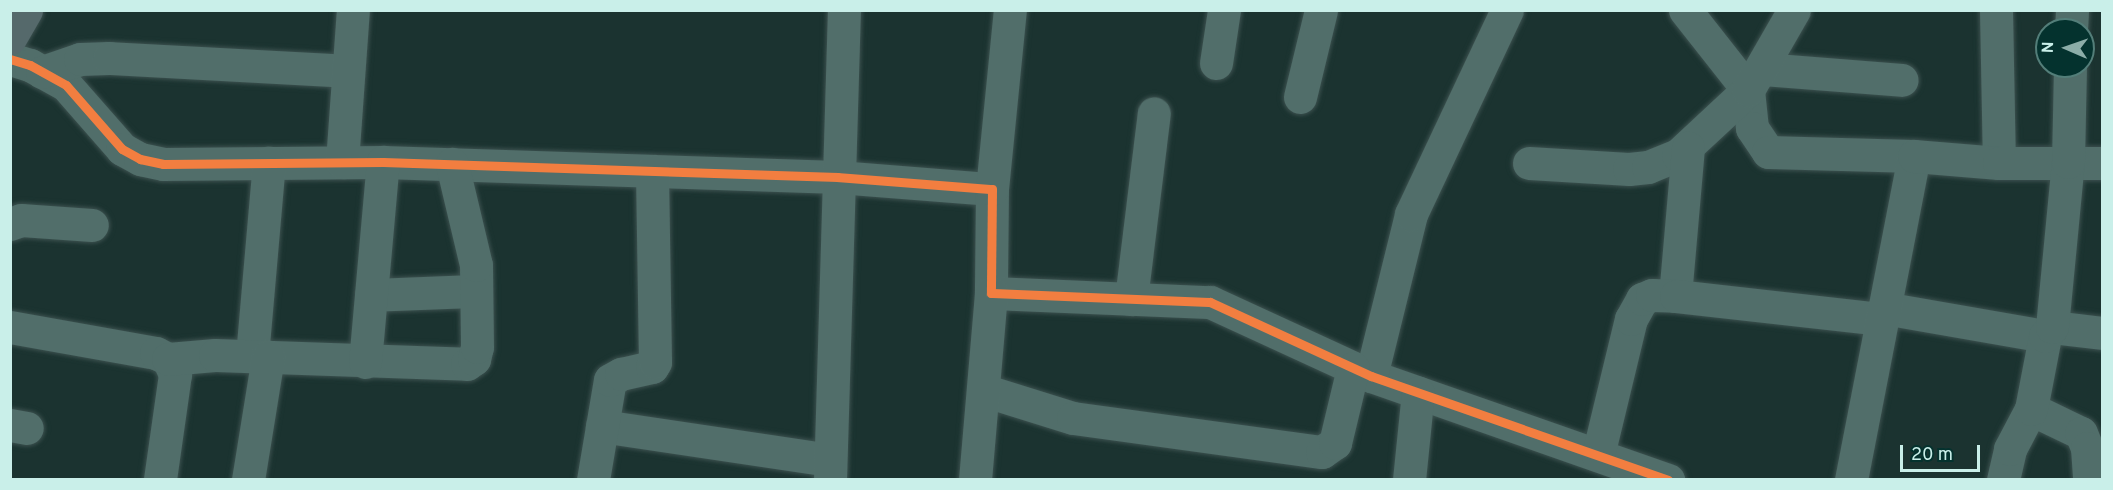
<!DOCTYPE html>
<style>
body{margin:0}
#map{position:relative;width:2113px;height:490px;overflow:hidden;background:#1b3330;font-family:Overpass,sans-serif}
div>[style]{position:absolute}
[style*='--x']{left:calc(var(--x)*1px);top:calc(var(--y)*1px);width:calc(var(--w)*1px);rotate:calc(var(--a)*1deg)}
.roads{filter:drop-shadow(0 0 2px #3c514f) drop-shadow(0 0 2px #3c514f)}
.minor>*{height:33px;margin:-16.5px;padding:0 16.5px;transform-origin:16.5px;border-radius:16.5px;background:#516e6a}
.major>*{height:33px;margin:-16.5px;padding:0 16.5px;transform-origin:16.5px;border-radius:16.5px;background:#55696b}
.cycleway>*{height:9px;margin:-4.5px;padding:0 4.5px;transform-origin:4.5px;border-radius:4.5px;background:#f27e40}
span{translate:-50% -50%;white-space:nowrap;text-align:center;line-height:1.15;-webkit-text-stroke:4.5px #04322e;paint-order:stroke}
.frame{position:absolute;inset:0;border:12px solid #c9efe9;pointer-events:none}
.north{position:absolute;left:2035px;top:18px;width:60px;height:60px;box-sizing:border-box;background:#04322e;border:2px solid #537e79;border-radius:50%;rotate:272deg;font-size:16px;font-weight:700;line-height:24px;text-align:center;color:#c9efe9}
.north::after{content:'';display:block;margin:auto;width:21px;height:27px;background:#8cada8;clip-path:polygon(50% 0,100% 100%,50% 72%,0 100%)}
.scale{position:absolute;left:1900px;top:445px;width:80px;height:27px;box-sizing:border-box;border:3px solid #c9efe9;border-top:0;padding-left:8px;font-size:18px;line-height:21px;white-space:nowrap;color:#c9efe9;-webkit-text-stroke:4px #04322e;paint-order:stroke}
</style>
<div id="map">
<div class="roads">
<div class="minor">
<div style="--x:1685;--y:10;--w:102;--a:51.8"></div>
<div style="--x:1748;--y:90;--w:38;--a:84"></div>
<div style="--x:1752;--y:128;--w:29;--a:56"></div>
<div style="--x:1768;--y:152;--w:146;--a:1.6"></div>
<div style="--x:1996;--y:10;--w:153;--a:88.9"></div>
<div style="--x:2071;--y:30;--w:20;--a:-87"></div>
<div style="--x:10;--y:59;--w:21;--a:17"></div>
<div style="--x:30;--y:65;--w:41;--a:29.1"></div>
<div style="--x:66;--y:85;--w:85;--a:48.8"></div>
<div style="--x:122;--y:149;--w:21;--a:29"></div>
<div style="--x:140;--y:159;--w:24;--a:12"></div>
<div style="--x:163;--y:164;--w:220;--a:-0.5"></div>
<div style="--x:383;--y:162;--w:455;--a:1.9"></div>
<div style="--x:838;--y:177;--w:154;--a:4.5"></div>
<div style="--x:992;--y:189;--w:104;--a:90.6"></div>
<div style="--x:991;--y:293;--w:219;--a:2.4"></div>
<div style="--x:1210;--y:302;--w:177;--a:24.7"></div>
<div style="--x:1371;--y:376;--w:315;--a:19.3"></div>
<div style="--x:1216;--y:63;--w:54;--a:-81.4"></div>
<div style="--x:1763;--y:69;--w:139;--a:4.5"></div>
<div style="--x:42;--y:72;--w:40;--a:-18.9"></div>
<div style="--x:80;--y:59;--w:29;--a:-2"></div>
<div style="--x:109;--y:58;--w:239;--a:3.1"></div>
<div style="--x:1300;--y:97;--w:89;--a:-76.4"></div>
<div style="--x:342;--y:162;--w:152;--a:-85.9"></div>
<div style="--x:1529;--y:163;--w:100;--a:3.4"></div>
<div style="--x:1629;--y:169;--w:19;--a:-6"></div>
<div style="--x:1648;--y:167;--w:32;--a:-22"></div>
<div style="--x:1678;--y:155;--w:96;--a:-42.9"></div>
<div style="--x:1748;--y:90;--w:92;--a:-60.1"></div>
<div style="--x:992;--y:189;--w:180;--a:-84.3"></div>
<div style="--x:10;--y:224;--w:12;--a:-20"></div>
<div style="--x:21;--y:220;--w:71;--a:4"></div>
<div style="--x:371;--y:295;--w:105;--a:-2.2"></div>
<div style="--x:1675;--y:296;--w:149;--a:-85"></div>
<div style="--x:1131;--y:299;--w:187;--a:-83"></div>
<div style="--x:1884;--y:308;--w:163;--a:9.9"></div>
<div style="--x:10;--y:327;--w:148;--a:10.1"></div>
<div style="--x:156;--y:353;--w:13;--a:27"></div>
<div style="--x:168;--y:359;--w:17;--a:65"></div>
<div style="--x:175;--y:374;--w:107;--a:98.1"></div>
<div style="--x:2052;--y:327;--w:50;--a:6.8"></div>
<div style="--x:252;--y:356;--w:194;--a:-85"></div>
<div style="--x:168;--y:359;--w:47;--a:-4.9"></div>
<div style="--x:215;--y:355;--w:252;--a:2"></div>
<div style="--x:467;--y:364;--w:9;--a:-36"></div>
<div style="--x:474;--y:359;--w:12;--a:-76"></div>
<div style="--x:477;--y:347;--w:82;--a:-90.7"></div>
<div style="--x:476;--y:265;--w:104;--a:-103.4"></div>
<div style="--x:365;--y:362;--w:201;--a:-84.9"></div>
<div style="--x:1371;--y:376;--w:167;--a:-76.1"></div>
<div style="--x:1411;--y:214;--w:225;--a:-64.8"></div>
<div style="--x:983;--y:390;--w:94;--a:17.3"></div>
<div style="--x:1073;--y:418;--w:251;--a:7.8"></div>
<div style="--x:1322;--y:452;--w:16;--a:-35"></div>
<div style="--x:1335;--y:443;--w:77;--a:-76.5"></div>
<div style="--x:2031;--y:409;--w:55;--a:25.6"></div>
<div style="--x:2081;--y:433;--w:16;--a:68"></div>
<div style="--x:2087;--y:448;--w:32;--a:86"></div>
<div style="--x:10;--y:425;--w:17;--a:10"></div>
<div style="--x:602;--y:426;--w:230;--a:8.5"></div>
<div style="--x:1598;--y:455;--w:140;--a:-76.4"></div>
<div style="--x:1631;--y:319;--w:23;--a:-61"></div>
<div style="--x:1642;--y:299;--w:11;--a:-22"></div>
<div style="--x:1652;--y:295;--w:24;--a:2"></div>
<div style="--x:1676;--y:296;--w:207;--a:6.4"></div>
<div style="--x:248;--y:480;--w:125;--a:-80.8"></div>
<div style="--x:593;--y:480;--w:101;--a:-80.4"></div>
<div style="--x:610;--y:380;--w:13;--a:-29"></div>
<div style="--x:621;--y:374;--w:32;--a:-13"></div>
<div style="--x:652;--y:367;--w:6;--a:-59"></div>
<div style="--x:655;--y:362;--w:191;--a:-90.9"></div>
<div style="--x:830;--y:480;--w:470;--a:-88.3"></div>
<div style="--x:975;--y:480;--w:188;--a:-85.1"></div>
<div style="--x:1409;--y:480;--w:88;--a:-84.2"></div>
<div style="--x:1851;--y:480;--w:330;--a:-79"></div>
<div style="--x:1914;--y:156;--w:85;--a:4.7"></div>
<div style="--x:1999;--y:163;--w:103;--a:0"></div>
<div style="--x:2003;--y:480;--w:32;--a:-77"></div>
<div style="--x:2010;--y:449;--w:45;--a:-62.3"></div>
<div style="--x:2031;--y:409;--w:74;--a:-79.1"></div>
<div style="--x:2045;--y:336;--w:11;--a:-52"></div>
<div style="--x:2052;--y:327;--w:166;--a:-84.5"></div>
<div style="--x:2068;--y:162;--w:96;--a:-88.8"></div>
</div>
<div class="major">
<div style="--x:10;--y:38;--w:32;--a:-60"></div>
</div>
</div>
<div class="cycleway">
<div style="--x:10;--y:59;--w:21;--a:17"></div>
<div style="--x:30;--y:65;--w:41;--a:29.1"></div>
<div style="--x:66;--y:85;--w:85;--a:48.8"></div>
<div style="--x:122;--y:149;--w:21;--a:29"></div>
<div style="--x:140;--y:159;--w:24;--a:12"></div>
<div style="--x:163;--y:164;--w:220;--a:-0.5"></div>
<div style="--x:383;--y:162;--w:455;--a:1.9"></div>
<div style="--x:838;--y:177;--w:154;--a:4.5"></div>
<div style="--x:992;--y:189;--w:104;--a:90.6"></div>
<div style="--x:991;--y:293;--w:219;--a:2.4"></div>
<div style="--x:1210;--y:302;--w:177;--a:24.7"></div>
<div style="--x:1371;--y:376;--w:315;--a:19.3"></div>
</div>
<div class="frame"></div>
<div class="north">N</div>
<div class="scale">20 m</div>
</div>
